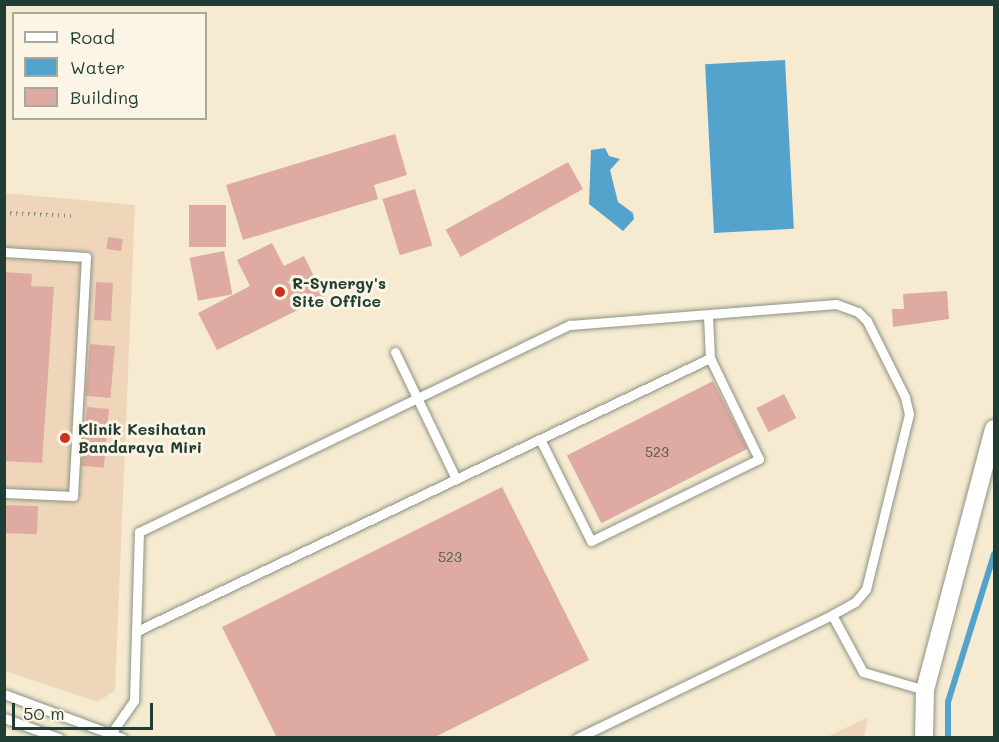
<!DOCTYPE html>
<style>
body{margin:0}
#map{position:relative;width:999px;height:742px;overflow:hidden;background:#f6ead1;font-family:Mali,sans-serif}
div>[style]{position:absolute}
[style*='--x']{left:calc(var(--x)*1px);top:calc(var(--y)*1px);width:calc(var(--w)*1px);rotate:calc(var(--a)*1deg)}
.built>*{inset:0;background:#efd6bb}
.water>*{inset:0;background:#53a3cd;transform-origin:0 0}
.stream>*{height:6px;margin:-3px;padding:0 3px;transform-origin:3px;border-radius:3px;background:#53a3cd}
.building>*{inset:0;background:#deaaa1;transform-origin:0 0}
.path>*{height:4px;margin-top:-2px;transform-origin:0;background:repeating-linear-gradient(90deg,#8a9482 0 1.5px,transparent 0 6px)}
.roads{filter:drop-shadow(0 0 2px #8a9482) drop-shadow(0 0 2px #8a9482)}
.lane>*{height:9px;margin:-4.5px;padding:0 4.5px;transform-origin:4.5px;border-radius:4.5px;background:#fff}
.street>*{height:18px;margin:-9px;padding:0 9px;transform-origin:9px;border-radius:9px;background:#fff}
.dots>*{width:16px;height:16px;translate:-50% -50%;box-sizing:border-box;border:3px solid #fcf5e5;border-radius:50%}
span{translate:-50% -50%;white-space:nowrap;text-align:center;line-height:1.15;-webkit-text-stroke:6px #fcf5e5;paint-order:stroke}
.number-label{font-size:14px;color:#4f584f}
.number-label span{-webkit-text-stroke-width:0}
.poi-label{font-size:16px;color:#1f3d34;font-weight:700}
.left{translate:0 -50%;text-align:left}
.frame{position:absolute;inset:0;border:6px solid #1f3d34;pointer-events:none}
.legend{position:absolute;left:12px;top:12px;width:195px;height:108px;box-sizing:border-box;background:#fcf5e5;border:2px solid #a4ab9e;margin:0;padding:8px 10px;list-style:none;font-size:18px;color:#1f3d34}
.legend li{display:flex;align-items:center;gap:12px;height:30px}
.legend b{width:30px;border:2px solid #a4ab9e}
.scale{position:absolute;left:12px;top:703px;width:141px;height:27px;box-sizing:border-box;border:3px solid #1f3d34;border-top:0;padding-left:8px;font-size:18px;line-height:21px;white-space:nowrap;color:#1f3d34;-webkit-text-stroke:4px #fcf5e5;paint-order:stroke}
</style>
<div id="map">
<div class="built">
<div style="clip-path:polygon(5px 193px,135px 205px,115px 690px,98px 702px,5px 671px)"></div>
<div style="clip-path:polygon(868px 717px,864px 737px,827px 737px)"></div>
</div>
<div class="water">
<div style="left:785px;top:60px;width:169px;height:80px;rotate:87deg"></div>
<div style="clip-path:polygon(605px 148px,609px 156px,620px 159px,610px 170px,618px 202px,633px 213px,634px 219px,623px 231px,589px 204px,591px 150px)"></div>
</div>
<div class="stream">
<div style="--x:948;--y:738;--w:36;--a:-90"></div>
<div style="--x:948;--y:702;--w:155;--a:-72.7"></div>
</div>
<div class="building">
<div style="clip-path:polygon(395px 134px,407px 175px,374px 185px,378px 199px,243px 240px,226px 185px)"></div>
<div style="left:568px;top:162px;width:31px;height:140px;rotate:61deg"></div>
<div style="left:415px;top:189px;width:59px;height:34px;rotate:73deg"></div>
<div style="left:189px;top:205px;width:37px;height:42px"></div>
<div style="left:108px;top:237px;width:15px;height:12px;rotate:8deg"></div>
<div style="clip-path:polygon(272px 243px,284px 266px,304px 256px,324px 297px,217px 350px,198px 313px,250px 286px,237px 260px)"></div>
<div style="left:224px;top:251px;width:44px;height:35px;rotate:79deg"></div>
<div style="clip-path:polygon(4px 272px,32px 274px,31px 286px,54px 287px,42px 463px,4px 461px)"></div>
<div style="left:96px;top:282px;width:17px;height:38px;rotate:3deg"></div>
<div style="clip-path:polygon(947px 291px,949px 319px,893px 327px,892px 309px,904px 309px,903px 294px)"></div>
<div style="left:90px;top:344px;width:25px;height:52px;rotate:5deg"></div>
<div style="left:713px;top:381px;width:76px;height:164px;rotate:63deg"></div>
<div style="left:784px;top:394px;width:27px;height:31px;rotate:63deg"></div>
<div style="left:87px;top:407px;width:22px;height:59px;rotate:5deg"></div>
<div style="clip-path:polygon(502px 487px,589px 660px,433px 738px,277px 738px,222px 627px)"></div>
<div style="left:4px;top:505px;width:34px;height:28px;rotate:2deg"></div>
</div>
<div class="path">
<div style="--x:4;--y:213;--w:67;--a:2.6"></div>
</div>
<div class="roads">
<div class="lane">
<div style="--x:4;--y:252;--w:82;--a:3.5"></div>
<div style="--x:86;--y:257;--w:239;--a:93.1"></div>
<div style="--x:73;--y:496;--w:69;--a:-177.5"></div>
<div style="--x:395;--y:352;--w:141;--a:64.3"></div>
<div style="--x:540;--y:439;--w:114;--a:63.4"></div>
<div style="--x:591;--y:541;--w:187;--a:-26"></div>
<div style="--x:759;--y:459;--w:112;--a:-115.9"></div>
<div style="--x:710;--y:358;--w:42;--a:-92.7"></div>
<div style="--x:832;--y:615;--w:65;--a:61.5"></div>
<div style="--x:863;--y:672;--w:65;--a:16.2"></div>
<div style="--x:137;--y:631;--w:635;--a:-25.47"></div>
<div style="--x:4;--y:694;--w:126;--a:20.4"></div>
<div style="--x:4;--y:718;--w:59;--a:20"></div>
<div style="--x:112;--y:732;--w:39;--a:-55"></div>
<div style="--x:134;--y:700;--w:168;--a:-88.3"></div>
<div style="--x:139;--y:532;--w:478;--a:-25.7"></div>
<div style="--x:570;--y:325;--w:267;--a:-4.5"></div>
<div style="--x:836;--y:304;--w:23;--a:20"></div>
<div style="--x:858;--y:312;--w:13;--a:45"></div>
<div style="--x:867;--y:321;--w:85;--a:63.4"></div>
<div style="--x:905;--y:397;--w:17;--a:77"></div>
<div style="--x:909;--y:414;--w:180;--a:103.8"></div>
<div style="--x:866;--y:589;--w:17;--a:130"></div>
<div style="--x:855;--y:602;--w:26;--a:151"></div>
<div style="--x:832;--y:615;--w:283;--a:154.2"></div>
</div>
<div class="street">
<div style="--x:924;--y:738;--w:48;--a:-88.8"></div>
<div style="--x:925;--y:690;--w:270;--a:-75.2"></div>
</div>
</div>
<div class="dots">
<div style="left:280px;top:292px;background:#c8321e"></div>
<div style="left:65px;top:438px;background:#c8321e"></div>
</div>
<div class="number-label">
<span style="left:657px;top:452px">523</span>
<span style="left:450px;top:557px">523</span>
</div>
<div class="poi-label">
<span class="left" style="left:292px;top:292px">R-Synergy's<br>Site Office</span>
<span class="left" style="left:78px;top:438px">Klinik Kesihatan<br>Bandaraya Miri</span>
</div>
<div class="frame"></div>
<ul class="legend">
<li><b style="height:8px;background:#fff"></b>Road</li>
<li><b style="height:16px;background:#53a3cd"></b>Water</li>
<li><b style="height:16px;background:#deaaa1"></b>Building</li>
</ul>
<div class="scale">50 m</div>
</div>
